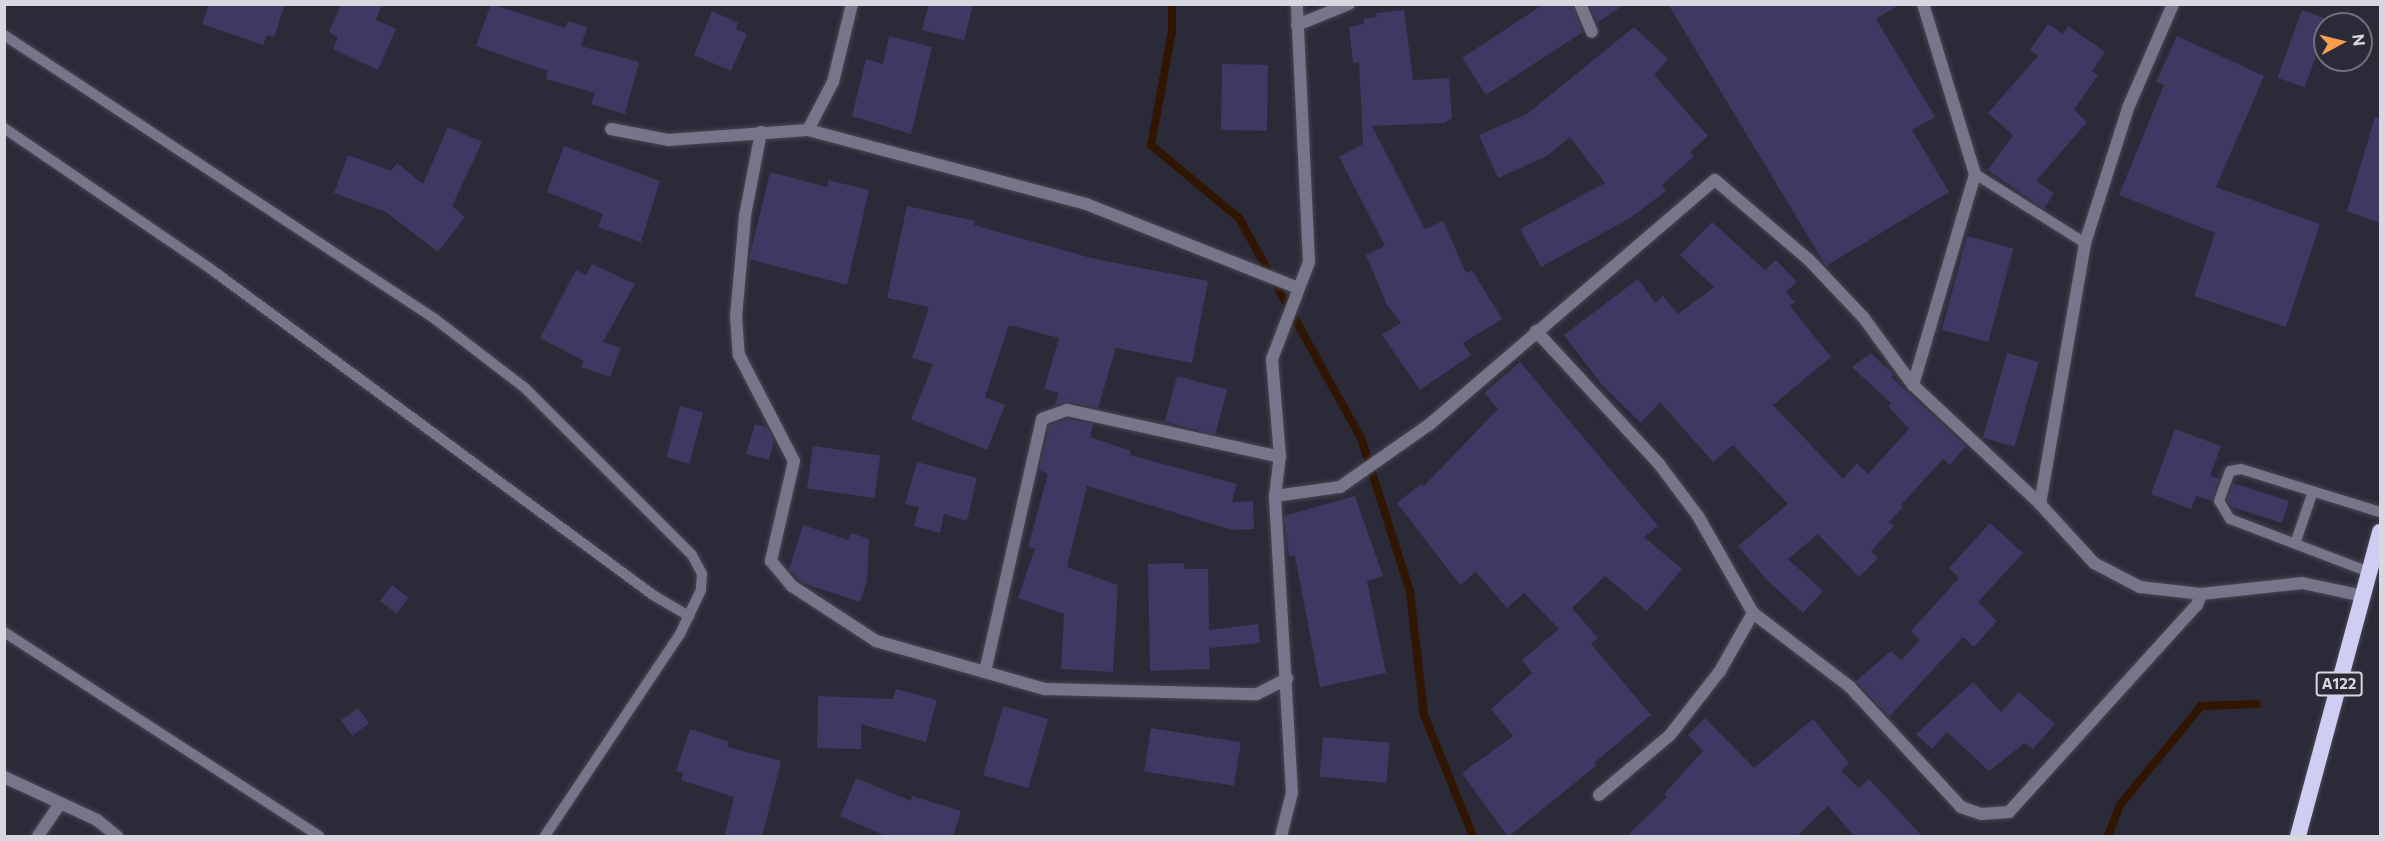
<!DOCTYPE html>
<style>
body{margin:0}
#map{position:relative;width:2385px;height:841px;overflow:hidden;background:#2b2a38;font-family:Commissioner,sans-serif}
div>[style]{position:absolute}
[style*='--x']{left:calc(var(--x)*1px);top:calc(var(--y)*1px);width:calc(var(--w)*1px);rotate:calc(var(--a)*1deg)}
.stream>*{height:8px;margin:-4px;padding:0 4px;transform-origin:4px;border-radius:4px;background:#301500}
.building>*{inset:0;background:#3e3863;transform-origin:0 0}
.roads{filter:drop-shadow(0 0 2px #474653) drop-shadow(0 0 2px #474653)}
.service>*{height:10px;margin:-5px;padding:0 5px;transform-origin:5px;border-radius:5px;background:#76758a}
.minor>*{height:12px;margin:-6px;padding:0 6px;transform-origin:6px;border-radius:6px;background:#76758a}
.trunk>*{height:16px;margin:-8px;padding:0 8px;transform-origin:8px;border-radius:8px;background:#d0cdf3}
span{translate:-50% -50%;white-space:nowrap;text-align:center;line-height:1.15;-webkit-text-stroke:6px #2b2a38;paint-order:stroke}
.shield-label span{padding:2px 4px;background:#2b2a38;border:2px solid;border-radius:4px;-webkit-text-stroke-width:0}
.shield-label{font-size:15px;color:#d7d7e0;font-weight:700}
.frame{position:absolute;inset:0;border:6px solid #d7d7e0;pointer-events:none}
.north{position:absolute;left:2313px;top:12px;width:60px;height:60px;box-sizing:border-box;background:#2b2a38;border:2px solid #706f7b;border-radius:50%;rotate:83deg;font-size:16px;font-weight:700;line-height:24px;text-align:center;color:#d7d7e0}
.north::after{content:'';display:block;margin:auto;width:21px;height:27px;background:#fa9f4f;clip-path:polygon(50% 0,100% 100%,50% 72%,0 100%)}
</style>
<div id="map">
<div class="stream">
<div style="--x:1172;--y:4;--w:27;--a:90"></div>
<div style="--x:1172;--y:31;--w:116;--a:100.4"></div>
<div style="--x:1151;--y:145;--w:114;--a:39.7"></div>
<div style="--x:1239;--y:218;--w:252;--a:61"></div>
<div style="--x:1361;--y:438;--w:162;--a:72.3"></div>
<div style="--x:1410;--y:592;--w:124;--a:83.5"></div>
<div style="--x:1424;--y:715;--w:131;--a:68"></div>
<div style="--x:2108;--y:836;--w:33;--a:-69"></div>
<div style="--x:2120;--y:805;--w:128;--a:-50.7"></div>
<div style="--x:2201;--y:706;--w:56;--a:-2"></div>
</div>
<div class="building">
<div style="clip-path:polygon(209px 4px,285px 4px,274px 37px,267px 35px,263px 45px,202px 24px)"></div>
<div style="clip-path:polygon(341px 4px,382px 4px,376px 20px,396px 29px,378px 70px,333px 49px,338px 37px,329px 32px)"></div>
<div style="clip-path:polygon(491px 4px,565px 28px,568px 21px,587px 27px,581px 46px,639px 62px,625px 114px,591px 104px,595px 93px,546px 79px,548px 71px,476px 46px)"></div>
<div style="clip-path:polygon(929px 4px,973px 4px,964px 40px,922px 30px)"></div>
<div style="clip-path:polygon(1544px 4px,1572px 4px,1583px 32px,1486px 95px,1462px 58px)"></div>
<div style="clip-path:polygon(1589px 4px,1625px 4px,1597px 23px)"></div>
<div style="clip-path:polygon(1668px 4px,1900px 4px,1876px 19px,1935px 117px,1912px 130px,1949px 192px,1826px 266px)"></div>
<div style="clip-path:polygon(1404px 10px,1413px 80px,1449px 78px,1452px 118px,1444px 123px,1372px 126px,1425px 229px,1443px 221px,1466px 273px,1472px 270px,1502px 319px,1463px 343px,1471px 355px,1420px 390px,1382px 335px,1401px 323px,1387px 305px,1366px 255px,1385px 246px,1339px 157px,1363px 144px,1359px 62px,1353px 63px,1349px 27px,1364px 24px,1363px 19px,1377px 17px,1376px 13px)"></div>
<div style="left:2302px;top:10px;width:29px;height:72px;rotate:20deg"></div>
<div style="clip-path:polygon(712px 11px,738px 23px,736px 29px,747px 34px,731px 71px,694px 55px)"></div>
<div style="clip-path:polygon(2048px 24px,2063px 34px,2068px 26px,2105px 52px,2092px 71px,2098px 75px,2074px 110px,2087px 122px,2036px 181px,2054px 193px,2044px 209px,1988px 170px,2013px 135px,1988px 113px,2038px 56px,2030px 50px)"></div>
<div style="clip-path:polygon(1634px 27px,1668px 59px,1654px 75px,1708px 136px,1690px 152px,1694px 156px,1662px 185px,1666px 191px,1630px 218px,1541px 267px,1520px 229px,1605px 183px,1570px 137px,1547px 156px,1498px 178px,1479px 135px,1527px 114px)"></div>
<div style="clip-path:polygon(889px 36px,932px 47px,911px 134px,852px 116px,866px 59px,883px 64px)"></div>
<div style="clip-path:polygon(2177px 36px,2264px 76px,2216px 187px,2320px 224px,2286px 327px,2194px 296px,2215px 233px,2119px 195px,2164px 85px,2156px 82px)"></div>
<div style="left:1222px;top:64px;width:46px;height:66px;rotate:1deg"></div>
<div style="clip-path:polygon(2375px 117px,2380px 118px,2380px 223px,2347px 211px)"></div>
<div style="clip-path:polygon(448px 127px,482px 142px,452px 206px,465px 217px,438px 252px,386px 212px,334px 193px,348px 155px,391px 171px,397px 163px,423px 184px)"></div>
<div style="clip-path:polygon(564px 146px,660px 181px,641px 242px,598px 227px,603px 214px,547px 192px)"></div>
<div style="clip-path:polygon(770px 172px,827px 187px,828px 180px,869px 190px,847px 285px,749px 259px)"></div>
<div style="clip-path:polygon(907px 206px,975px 221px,974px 225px,1091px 258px,1208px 281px,1192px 363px,1116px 348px,1098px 408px,1068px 402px,1055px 405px,1059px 393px,1044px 389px,1059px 338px,1009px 325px,985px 397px,1005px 405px,987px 450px,911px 419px,933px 364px,912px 358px,929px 307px,887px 298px)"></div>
<div style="clip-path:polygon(1712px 222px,1765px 270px,1776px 260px,1797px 282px,1786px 292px,1795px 302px,1790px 306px,1831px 357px,1773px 405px,1843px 479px,1857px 463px,1868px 474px,1909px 429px,1888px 406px,1891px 403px,1852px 367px,1871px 353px,1894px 375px,1891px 377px,1966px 446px,1950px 465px,1943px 459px,1901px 505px,1903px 507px,1889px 522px,1894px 526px,1871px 551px,1878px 558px,1859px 577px,1818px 534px,1788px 559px,1823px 591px,1803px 613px,1767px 580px,1738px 546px,1788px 504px,1733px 445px,1713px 462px,1660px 402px,1641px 423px,1602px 385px,1564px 335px,1638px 279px,1655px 303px,1663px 296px,1678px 314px,1714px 287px,1680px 255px)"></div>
<div style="left:1967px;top:236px;width:48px;height:97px;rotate:15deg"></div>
<div style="clip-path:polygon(592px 264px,635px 284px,603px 342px,621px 348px,610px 377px,581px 367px,584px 361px,540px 338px,576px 270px,586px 275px)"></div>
<div style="left:2007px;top:353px;width:33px;height:88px;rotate:16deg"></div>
<div style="clip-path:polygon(1520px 362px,1658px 526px,1644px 537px,1682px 569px,1647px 611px,1605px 576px,1572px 608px,1598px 638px,1591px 644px,1651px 715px,1594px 763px,1596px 766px,1508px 837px,1462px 773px,1513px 736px,1491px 709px,1532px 673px,1522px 660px,1559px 629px,1524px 593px,1507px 608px,1476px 572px,1460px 585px,1397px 503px,1421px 484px,1423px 487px,1498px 409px,1484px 393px)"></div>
<div style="left:1177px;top:376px;width:52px;height:47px;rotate:15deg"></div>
<div style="left:680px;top:406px;width:24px;height:53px;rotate:15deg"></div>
<div style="clip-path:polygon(1068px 419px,1093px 424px,1090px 437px,1131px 451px,1130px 455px,1237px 484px,1232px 502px,1253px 501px,1254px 529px,1232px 530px,1087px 486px,1067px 567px,1118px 585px,1113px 672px,1061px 669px,1064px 614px,1018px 598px,1035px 548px,1028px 547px,1048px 474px,1039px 470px,1049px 425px)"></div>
<div style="clip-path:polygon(755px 424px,767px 427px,774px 441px,769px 460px,746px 454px)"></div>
<div style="clip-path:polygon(2175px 429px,2221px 446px,2210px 476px,2219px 479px,2212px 501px,2196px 496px,2191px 509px,2151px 494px)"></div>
<div style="left:813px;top:446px;width:68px;height:43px;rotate:8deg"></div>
<div style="clip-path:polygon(917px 462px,977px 478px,967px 521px,944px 514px,940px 533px,914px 526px,919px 507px,905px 504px)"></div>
<div style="clip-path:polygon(2233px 483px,2289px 501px,2282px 523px,2232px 507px,2227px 500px)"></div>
<div style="clip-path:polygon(1355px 496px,1383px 576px,1367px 581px,1386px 673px,1320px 687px,1295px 556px,1289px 556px,1284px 516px)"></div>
<div style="clip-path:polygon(1990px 523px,2023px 553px,1978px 602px,1997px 621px,1974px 647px,1963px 637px,1889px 717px,1856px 681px,1891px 651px,1901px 660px,1920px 640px,1911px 631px,1959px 578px,1949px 568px)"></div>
<div style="clip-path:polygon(803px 525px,848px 540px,851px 533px,869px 539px,867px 581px,860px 602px,803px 583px,789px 569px)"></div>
<div style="clip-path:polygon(1184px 563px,1185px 569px,1208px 569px,1209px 630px,1258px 624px,1260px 643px,1209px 648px,1210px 669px,1150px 671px,1148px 564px)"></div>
<div style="left:392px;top:585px;width:21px;height:20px;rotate:37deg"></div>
<div style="clip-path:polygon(1973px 682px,2001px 712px,2019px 692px,2055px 724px,2033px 749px,2025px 743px,1989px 771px,1947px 732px,1932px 749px,1916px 734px)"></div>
<div style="clip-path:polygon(896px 689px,937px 700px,926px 742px,861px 724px,861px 749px,817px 748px,818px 696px,893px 699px)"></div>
<div style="left:1003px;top:706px;width:47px;height:72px;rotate:16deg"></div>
<div style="left:358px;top:708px;width:19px;height:21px;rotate:54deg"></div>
<div style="clip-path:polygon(1705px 718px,1754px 768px,1813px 719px,1849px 763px,1841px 771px,1859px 788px,1869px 779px,1923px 837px,1855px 837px,1828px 806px,1796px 837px,1626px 837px,1667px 797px,1664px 794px,1703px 751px,1688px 735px)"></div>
<div style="left:1151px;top:728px;width:91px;height:44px;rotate:9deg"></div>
<div style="clip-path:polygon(690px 729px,729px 742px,727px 747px,781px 761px,762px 837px,724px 837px,734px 797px,681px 780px,683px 773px,676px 771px)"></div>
<div style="left:1323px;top:737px;width:67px;height:40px;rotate:5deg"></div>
<div style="clip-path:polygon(856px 778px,911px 801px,912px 796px,961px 811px,953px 837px,888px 837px,840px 816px)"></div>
</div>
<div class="roads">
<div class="service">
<div style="--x:4;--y:35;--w:516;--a:33.38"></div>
<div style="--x:435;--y:319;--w:113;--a:37.5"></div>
<div style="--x:525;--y:388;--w:236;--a:45"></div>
<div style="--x:692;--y:555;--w:21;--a:62"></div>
<div style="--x:702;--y:574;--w:16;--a:94"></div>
<div style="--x:701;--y:590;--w:49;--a:115.5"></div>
<div style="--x:680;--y:634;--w:243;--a:123.8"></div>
<div style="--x:4;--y:128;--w:247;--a:34.3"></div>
<div style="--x:208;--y:267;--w:553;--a:36.39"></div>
<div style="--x:653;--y:595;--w:42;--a:30.3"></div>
<div style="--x:1975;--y:174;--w:130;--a:32.1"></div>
<div style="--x:2295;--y:544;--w:56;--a:-71.2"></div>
<div style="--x:2369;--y:572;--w:149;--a:-159.1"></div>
<div style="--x:2230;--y:519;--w:21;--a:-121"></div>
<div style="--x:2219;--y:501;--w:32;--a:-70"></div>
<div style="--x:2230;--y:471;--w:11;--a:-10"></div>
<div style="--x:2241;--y:469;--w:145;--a:17.2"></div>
<div style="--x:4;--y:632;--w:375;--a:32.9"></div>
</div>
<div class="minor">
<div style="--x:1580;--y:4;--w:30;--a:67"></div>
<div style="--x:1297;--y:25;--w:56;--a:-22"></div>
<div style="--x:611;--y:129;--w:58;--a:10.9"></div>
<div style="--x:668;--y:140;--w:140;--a:-4.1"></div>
<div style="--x:808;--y:130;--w:54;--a:-62.5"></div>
<div style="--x:833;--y:82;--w:80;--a:-76.3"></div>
<div style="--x:808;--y:130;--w:288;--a:14.9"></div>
<div style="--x:1086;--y:204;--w:228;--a:21.6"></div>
<div style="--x:761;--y:132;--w:86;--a:100.8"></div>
<div style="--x:745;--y:216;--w:100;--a:95.1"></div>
<div style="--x:736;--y:316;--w:39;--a:86"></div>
<div style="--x:739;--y:355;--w:119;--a:62.6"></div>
<div style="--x:794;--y:461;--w:103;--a:103"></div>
<div style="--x:771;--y:561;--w:33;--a:50"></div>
<div style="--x:792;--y:586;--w:100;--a:33.2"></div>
<div style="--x:876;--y:641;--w:176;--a:15.9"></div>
<div style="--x:1045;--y:689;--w:212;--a:1.4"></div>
<div style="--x:1257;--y:694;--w:34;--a:-27"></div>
<div style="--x:1536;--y:331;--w:181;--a:47.2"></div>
<div style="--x:1659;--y:464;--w:65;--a:53.1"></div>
<div style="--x:1698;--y:516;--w:112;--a:60.4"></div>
<div style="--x:1753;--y:613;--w:122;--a:37.3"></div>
<div style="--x:1850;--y:687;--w:163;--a:47.2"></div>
<div style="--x:1961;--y:807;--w:21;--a:19"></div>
<div style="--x:1981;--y:814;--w:28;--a:-4"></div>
<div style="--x:2009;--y:812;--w:280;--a:-47.8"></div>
<div style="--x:2197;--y:605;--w:12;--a:-70"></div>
<div style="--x:1913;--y:385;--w:220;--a:-73.6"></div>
<div style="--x:1975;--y:174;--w:178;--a:-107"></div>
<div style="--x:1275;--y:496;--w:66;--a:-7.9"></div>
<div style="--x:1340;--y:487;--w:110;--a:-35"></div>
<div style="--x:1430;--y:424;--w:375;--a:-40.6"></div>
<div style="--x:1715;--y:180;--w:123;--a:40.4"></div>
<div style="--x:1809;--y:260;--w:79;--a:46.5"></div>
<div style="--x:1863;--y:317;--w:84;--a:53.7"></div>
<div style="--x:1913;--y:385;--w:174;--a:43.1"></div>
<div style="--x:2040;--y:504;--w:80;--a:47.5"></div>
<div style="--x:2094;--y:563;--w:52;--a:27.6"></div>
<div style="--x:2140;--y:587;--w:61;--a:6.5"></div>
<div style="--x:2201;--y:594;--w:102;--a:-6.2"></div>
<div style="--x:2302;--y:583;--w:62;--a:12"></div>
<div style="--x:2040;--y:504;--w:265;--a:-80.2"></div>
<div style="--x:2085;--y:243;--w:142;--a:-72.3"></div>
<div style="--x:2128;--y:108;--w:113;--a:-66.6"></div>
<div style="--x:985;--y:672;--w:259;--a:-77.3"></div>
<div style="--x:1042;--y:419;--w:27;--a:-20"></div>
<div style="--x:1067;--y:410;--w:218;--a:12.4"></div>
<div style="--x:4;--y:777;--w:102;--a:24.8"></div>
<div style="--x:97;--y:820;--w:26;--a:39"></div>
<div style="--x:1599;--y:795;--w:93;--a:-40.2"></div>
<div style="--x:1670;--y:735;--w:81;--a:-52"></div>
<div style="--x:1720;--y:671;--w:67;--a:-60.4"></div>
<div style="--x:38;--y:836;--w:37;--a:-56"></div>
<div style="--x:1281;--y:836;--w:44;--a:-75.7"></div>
<div style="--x:1292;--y:793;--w:297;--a:-93.3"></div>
<div style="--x:1275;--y:496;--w:39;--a:-83"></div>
<div style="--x:1280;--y:457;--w:98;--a:-94.7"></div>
<div style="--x:1272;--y:359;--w:104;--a:-69.1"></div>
<div style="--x:1309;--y:262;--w:258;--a:-92.7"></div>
</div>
<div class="trunk">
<div style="--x:2298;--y:836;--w:315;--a:-74.9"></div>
</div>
</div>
<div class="shield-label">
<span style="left:2339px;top:684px">A122</span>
</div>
<div class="frame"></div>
<div class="north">N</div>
</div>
